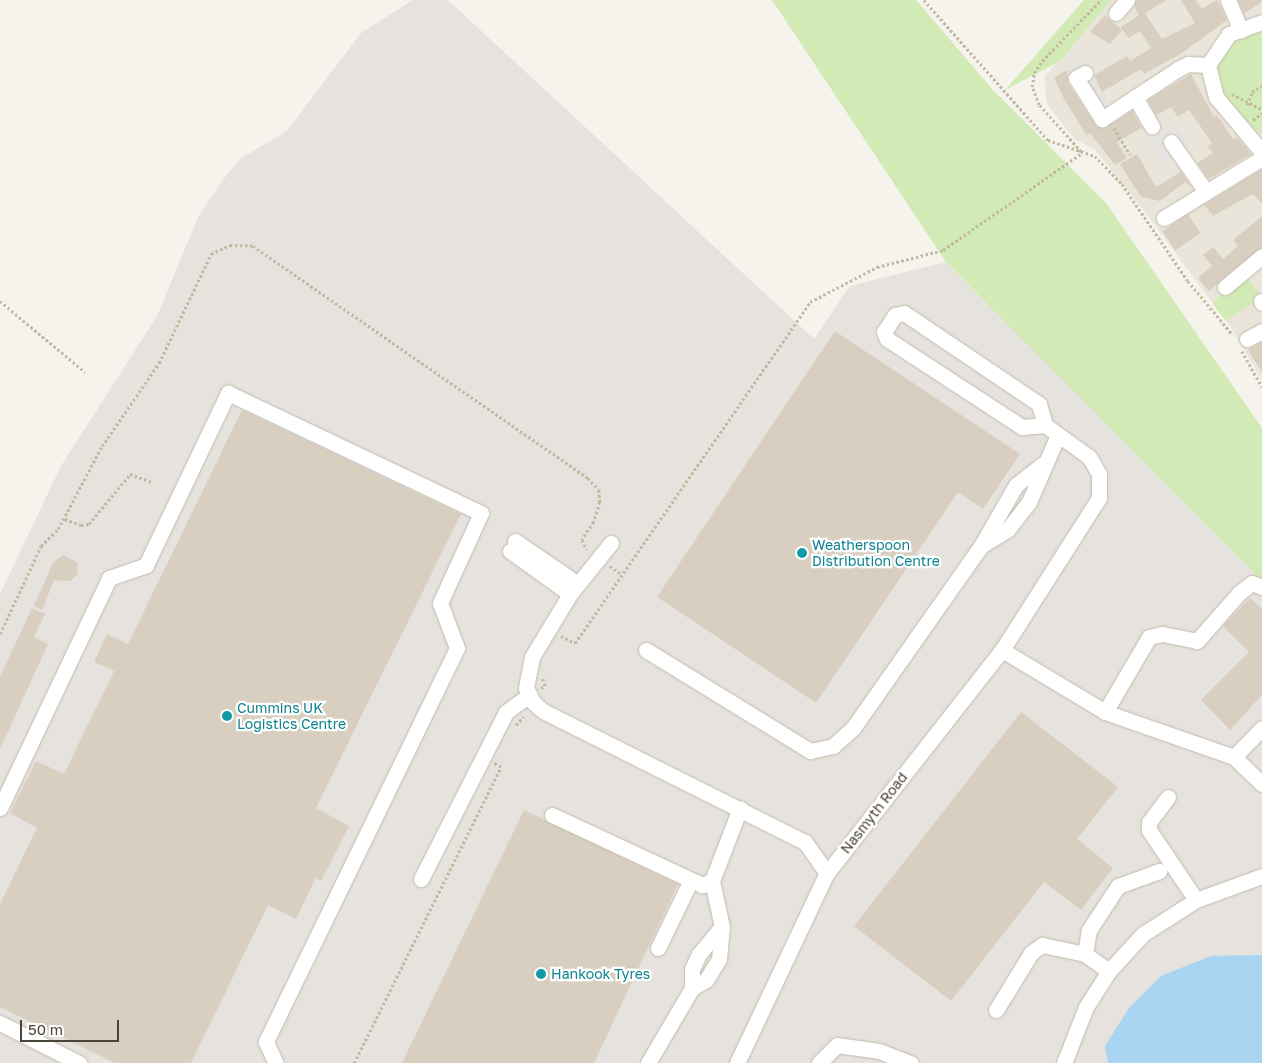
<!DOCTYPE html>
<style>
body{margin:0}
#map{position:relative;width:1262px;height:1063px;overflow:hidden;background:#f6f3ec;font-family:"Golos Text",sans-serif}
div>[style]{position:absolute}
[style*='--x']{left:calc(var(--x)*1px);top:calc(var(--y)*1px);width:calc(var(--w)*1px);rotate:calc(var(--a)*1deg)}
.residential>*{inset:0;background:#eae5da}
.industrial>*{inset:0;background:#e6e2dd}
.green>*{inset:0;background:#d2eab5}
.parking>*{inset:0;background:#e5e3e0;transform-origin:0 0}
.water>*{inset:0;background:#a9d4f2}
.building>*{inset:0;background:#d8cfc1;transform-origin:0 0}
.path>*{height:2.5px;margin-top:-1.25px;transform-origin:0;background:repeating-linear-gradient(90deg,#c4b79f 0 2.5px,transparent 0 5px)}
.roads{filter:drop-shadow(0 0 1px #c2bbae) drop-shadow(0 0 1px #c2bbae)}
.minor>*{height:15px;margin:-7.5px;padding:0 7.5px;transform-origin:7.5px;border-radius:7.5px;background:#fff}
.dots>*{width:14px;height:14px;translate:-50% -50%;box-sizing:border-box;border:2px solid #fff;border-radius:50%}
span{translate:-50% -50%;white-space:nowrap;text-align:center;line-height:1.15;-webkit-text-stroke:4.5px #fff;paint-order:stroke}
.culture-label{font-size:14px;color:#0d838f}
.left{translate:0 -50%;text-align:left}
.street-label{font-size:14px;color:#4b4439}
.scale{position:absolute;left:20px;top:1020px;width:99px;height:22px;box-sizing:border-box;border:2px solid #4b4439;border-top:0;padding-left:6px;font-size:15px;line-height:18px;white-space:nowrap;color:#4b4439;-webkit-text-stroke:4px #fff;paint-order:stroke}
</style>
<div id="map">
<div class="residential">
<div style="clip-path:polygon(1111px 0,1262px 0,1262px 381px,1230px 326px,1148px 216px,1094px 149px,1074px 139px,1047px 104px,1044px 77px)"></div>
</div>
<div class="industrial">
<div style="clip-path:polygon(413px 0,448px 0,814px 339px,850px 286px,946px 262px,1262px 581px,1262px 1063px,0 1063px,0 594px,61px 466px,157px 316px,199px 215px,225px 177px,240px 159px,287px 131px,361px 33px)"></div>
</div>
<div class="green">
<div style="clip-path:polygon(772px 0,916px 0,993px 90px,1106px 203px,1262px 428px,1262px 581px,946px 262px)"></div>
<div style="clip-path:polygon(1084px 0,1111px 0,1060px 61px,1005px 90px)"></div>
<div style="clip-path:polygon(1262px 29px,1262px 135px,1227px 103px,1217px 86px,1215px 73px,1218px 61px,1232px 40px)"></div>
<div style="clip-path:polygon(1246px 276px,1262px 297px,1226px 321px,1212px 303px)"></div>
</div>
<div class="parking">
<div style="left:1081px;top:57px;width:49px;height:18px;rotate:58deg"></div>
<div style="left:1175px;top:124px;width:25px;height:31px;rotate:56deg"></div>
</div>
<div class="water">
<div style="clip-path:polygon(1262px 955px,1262px 1063px,1108px 1063px,1105px 1046px,1129px 1008px,1161px 976px,1211px 956px)"></div>
</div>
<div class="building">
<div style="clip-path:polygon(1136px 0,1167px 0,1145px 13px,1162px 39px,1195px 23px,1181px 0,1196px 0,1202px 9px,1217px 0,1227px 20px,1182px 53px,1144px 74px,1141px 69px,1102px 92px,1094px 75px,1127px 56px,1130px 61px,1151px 48px,1140px 31px,1128px 38px,1121px 27px,1139px 15px,1134px 6px)"></div>
<div style="clip-path:polygon(1238px 0,1262px 0,1262px 2px,1244px 13px)"></div>
<div style="clip-path:polygon(1105px 15px,1122px 30px,1110px 44px,1090px 32px)"></div>
<div style="clip-path:polygon(1067px 70px,1068px 83px,1097px 127px,1107px 127px,1132px 111px,1142px 128px,1117px 142px,1127px 158px,1115px 165px,1090px 133px,1087px 136px,1064px 99px,1054px 78px)"></div>
<div style="clip-path:polygon(1191px 74px,1214px 117px,1217px 115px,1233px 139px,1237px 137px,1251px 154px,1209px 179px,1197px 163px,1213px 153px,1207px 146px,1212px 143px,1189px 110px,1178px 117px,1171px 107px,1156px 115px,1148px 100px)"></div>
<div style="clip-path:polygon(1137px 154px,1156px 187px,1181px 172px,1193px 189px,1185px 182px,1160px 201px,1141px 197px,1120px 164px)"></div>
<div style="clip-path:polygon(1262px 169px,1262px 204px,1253px 194px,1213px 216px,1204px 205px)"></div>
<div style="left:1188px;top:214px;width:23px;height:31px;rotate:56deg"></div>
<div style="clip-path:polygon(1262px 216px,1262px 247px,1209px 291px,1198px 278px,1212px 266px,1203px 255px,1213px 247px,1223px 259px,1238px 246px,1233px 240px)"></div>
<div style="clip-path:polygon(835px 331px,1020px 454px,983px 509px,958px 492px,816px 703px,657px 597px)"></div>
<div style="clip-path:polygon(1262px 342px,1262px 372px,1248px 350px)"></div>
<div style="clip-path:polygon(242px 410px,461px 514px,316px 808px,349px 826px,321px 881px,316px 878px,296px 919px,268px 905px,191px 1063px,115px 1063px,0 1007px,0 904px,37px 828px,10px 813px,36px 761px,64px 774px,114px 671px,94px 662px,107px 634px,128px 644px)"></div>
<div style="clip-path:polygon(63px 555px,78px 563px,77px 575px,70px 581px,54px 580px,42px 610px,34px 606px,53px 563px)"></div>
<div style="clip-path:polygon(1250px 598px,1262px 609px,1262px 695px,1230px 730px,1201px 700px,1249px 652px,1223px 626px)"></div>
<div style="clip-path:polygon(32px 608px,45px 614px,34px 637px,48px 644px,0 749px,0 677px)"></div>
<div style="clip-path:polygon(1021px 712px,1118px 787px,1077px 839px,1113px 868px,1081px 910px,1044px 882px,951px 1001px,854px 926px)"></div>
<div style="clip-path:polygon(524px 810px,678px 884px,594px 1063px,402px 1063px)"></div>
</div>
<div class="path">
<div style="--x:924;--y:0;--w:187;--a:48.5"></div>
<div style="--x:1048;--y:140;--w:50;--a:18.8"></div>
<div style="--x:1095;--y:156;--w:39;--a:46"></div>
<div style="--x:1122;--y:184;--w:117;--a:55.8"></div>
<div style="--x:1188;--y:281;--w:70;--a:50.2"></div>
<div style="--x:1232;--y:94;--w:34;--a:27"></div>
<div style="--x:1247;--y:105;--w:14;--a:-69"></div>
<div style="--x:1252;--y:92;--w:12;--a:-31"></div>
<div style="--x:1253;--y:120;--w:11;--a:-38"></div>
<div style="--x:1114;--y:128;--w:31;--a:59"></div>
<div style="--x:1081;--y:152;--w:63;--a:-131.8"></div>
<div style="--x:1039;--y:105;--w:19;--a:-111"></div>
<div style="--x:1032;--y:87;--w:14;--a:-82"></div>
<div style="--x:1034;--y:73;--w:14;--a:-56"></div>
<div style="--x:1042;--y:61;--w:85;--a:-46"></div>
<div style="--x:0;--y:301;--w:111;--a:39.9"></div>
<div style="--x:1242;--y:351;--w:41;--a:60.9"></div>
<div style="--x:65;--y:519;--w:17;--a:21"></div>
<div style="--x:81;--y:525;--w:8;--a:-7"></div>
<div style="--x:89;--y:524;--w:65;--a:-50.6"></div>
<div style="--x:130;--y:474;--w:23;--a:20"></div>
<div style="--x:610;--y:566;--w:14;--a:36"></div>
<div style="--x:0;--y:634;--w:97;--a:-65"></div>
<div style="--x:41;--y:546;--w:24;--a:-45"></div>
<div style="--x:58;--y:529;--w:94;--a:-62.1"></div>
<div style="--x:102;--y:446;--w:101;--a:-55.5"></div>
<div style="--x:159;--y:363;--w:121;--a:-64.5"></div>
<div style="--x:211;--y:254;--w:21;--a:-25"></div>
<div style="--x:230;--y:245;--w:23;--a:2"></div>
<div style="--x:253;--y:246;--w:407;--a:34.7"></div>
<div style="--x:588;--y:478;--w:16;--a:47"></div>
<div style="--x:599;--y:490;--w:12;--a:85"></div>
<div style="--x:600;--y:502;--w:21;--a:107"></div>
<div style="--x:594;--y:522;--w:22;--a:124"></div>
<div style="--x:582;--y:540;--w:11;--a:63"></div>
<div style="--x:561;--y:636;--w:16;--a:27"></div>
<div style="--x:575;--y:643;--w:414;--a:-55.4"></div>
<div style="--x:810;--y:302;--w:76;--a:-27.6"></div>
<div style="--x:877;--y:267;--w:68;--a:-14.4"></div>
<div style="--x:943;--y:250;--w:169;--a:-34.9"></div>
<div style="--x:541;--y:688;--w:4;--a:-27"></div>
<div style="--x:545;--y:686;--w:9;--a:-108"></div>
<div style="--x:516;--y:725;--w:11;--a:-49"></div>
<div style="--x:354;--y:1063;--w:330;--a:-63.6"></div>
<div style="--x:501;--y:767;--w:9;--a:-153"></div>
</div>
<div class="roads">
<div class="minor">
<div style="--x:1228;--y:0;--w:33;--a:67"></div>
<div style="--x:1116;--y:13;--w:17;--a:-50"></div>
<div style="--x:1262;--y:22;--w:35;--a:160"></div>
<div style="--x:1229;--y:34;--w:37;--a:124"></div>
<div style="--x:1208;--y:65;--w:33;--a:76"></div>
<div style="--x:1216;--y:97;--w:72;--a:50.1"></div>
<div style="--x:1085;--y:73;--w:10;--a:151"></div>
<div style="--x:1076;--y:78;--w:49;--a:57.6"></div>
<div style="--x:1102;--y:119;--w:91;--a:-33.3"></div>
<div style="--x:1178;--y:69;--w:11;--a:-27"></div>
<div style="--x:1188;--y:64;--w:20;--a:3"></div>
<div style="--x:1135;--y:97;--w:34;--a:60"></div>
<div style="--x:1171;--y:142;--w:59;--a:54.7"></div>
<div style="--x:1164;--y:218;--w:115;--a:-31.5"></div>
<div style="--x:1225;--y:287;--w:48;--a:-40"></div>
<div style="--x:1261;--y:301;--w:2;--a:63"></div>
<div style="--x:1247;--y:339;--w:17;--a:-28"></div>
<div style="--x:1043;--y:464;--w:34;--a:142"></div>
<div style="--x:1016;--y:485;--w:70;--a:119.8"></div>
<div style="--x:981;--y:546;--w:32;--a:-32"></div>
<div style="--x:1008;--y:529;--w:34;--a:-52"></div>
<div style="--x:1029;--y:502;--w:73;--a:-66.6"></div>
<div style="--x:515;--y:541;--w:76;--a:34.3"></div>
<div style="--x:611;--y:543;--w:65;--a:128.8"></div>
<div style="--x:570;--y:594;--w:74;--a:121.1"></div>
<div style="--x:532;--y:657;--w:32;--a:101"></div>
<div style="--x:526;--y:688;--w:16;--a:63"></div>
<div style="--x:533;--y:702;--w:13;--a:42"></div>
<div style="--x:543;--y:711;--w:293;--a:26.6"></div>
<div style="--x:805;--y:842;--w:38;--a:55"></div>
<div style="--x:510;--y:551;--w:74;--a:35.6"></div>
<div style="--x:646;--y:650;--w:193;--a:31.6"></div>
<div style="--x:810;--y:751;--w:24;--a:-12"></div>
<div style="--x:833;--y:746;--w:27;--a:-42"></div>
<div style="--x:853;--y:728;--w:223;--a:-54.9"></div>
<div style="--x:1002;--y:650;--w:120;--a:31"></div>
<div style="--x:1105;--y:712;--w:137;--a:19.2"></div>
<div style="--x:1234;--y:757;--w:39;--a:44"></div>
<div style="--x:1105;--y:712;--w:87;--a:-59.6"></div>
<div style="--x:1149;--y:637;--w:13;--a:-13"></div>
<div style="--x:1162;--y:634;--w:36;--a:11"></div>
<div style="--x:1197;--y:641;--w:64;--a:-48.8"></div>
<div style="--x:1239;--y:593;--w:16;--a:-38"></div>
<div style="--x:1252;--y:583;--w:11;--a:22"></div>
<div style="--x:1234;--y:757;--w:40;--a:-46"></div>
<div style="--x:1168;--y:797;--w:31;--a:127"></div>
<div style="--x:1149;--y:822;--w:8;--a:90"></div>
<div style="--x:1149;--y:830;--w:84;--a:56.1"></div>
<div style="--x:0;--y:808;--w:255;--a:-64.6"></div>
<div style="--x:109;--y:578;--w:39;--a:-19"></div>
<div style="--x:146;--y:565;--w:191;--a:-64.5"></div>
<div style="--x:228;--y:393;--w:280;--a:25.4"></div>
<div style="--x:481;--y:513;--w:99;--a:114.5"></div>
<div style="--x:440;--y:603;--w:48;--a:69.3"></div>
<div style="--x:457;--y:648;--w:438;--a:115.9"></div>
<div style="--x:266;--y:1042;--w:23;--a:65"></div>
<div style="--x:552;--y:815;--w:166;--a:25"></div>
<div style="--x:702;--y:885;--w:11;--a:-22"></div>
<div style="--x:712;--y:881;--w:78;--a:-69"></div>
<div style="--x:421;--y:879;--w:187;--a:-63"></div>
<div style="--x:506;--y:712;--w:29;--a:-36"></div>
<div style="--x:658;--y:948;--w:73;--a:-64.1"></div>
<div style="--x:1109;--y:971;--w:29;--a:-145"></div>
<div style="--x:1085;--y:954;--w:24;--a:-81"></div>
<div style="--x:1089;--y:930;--w:53;--a:-56.6"></div>
<div style="--x:1118;--y:886;--w:44;--a:-20.1"></div>
<div style="--x:692;--y:988;--w:19;--a:-90"></div>
<div style="--x:692;--y:969;--w:17;--a:-65"></div>
<div style="--x:699;--y:954;--w:35;--a:-50"></div>
<div style="--x:996;--y:1010;--w:67;--a:-58.4"></div>
<div style="--x:1031;--y:953;--w:14;--a:-36"></div>
<div style="--x:1042;--y:945;--w:44;--a:11.8"></div>
<div style="--x:0;--y:1023;--w:89;--a:26.9"></div>
<div style="--x:648;--y:1063;--w:87;--a:-59.6"></div>
<div style="--x:692;--y:988;--w:16;--a:-30"></div>
<div style="--x:706;--y:980;--w:25;--a:-58"></div>
<div style="--x:719;--y:959;--w:32;--a:-85"></div>
<div style="--x:722;--y:927;--w:47;--a:-102.3"></div>
<div style="--x:737;--y:1063;--w:210;--a:-64.7"></div>
<div style="--x:827;--y:873;--w:283;--a:-51.9"></div>
<div style="--x:1002;--y:650;--w:180;--a:-57.5"></div>
<div style="--x:1099;--y:498;--w:24;--a:-90"></div>
<div style="--x:1099;--y:474;--w:20;--a:-120"></div>
<div style="--x:1089;--y:457;--w:54;--a:-144"></div>
<div style="--x:1045;--y:425;--w:23;--a:175"></div>
<div style="--x:1022;--y:427;--w:161;--a:-146.9"></div>
<div style="--x:887;--y:339;--w:8;--a:-113"></div>
<div style="--x:884;--y:332;--w:20;--a:-57"></div>
<div style="--x:895;--y:315;--w:9;--a:-13"></div>
<div style="--x:904;--y:313;--w:163;--a:34"></div>
<div style="--x:1039;--y:404;--w:22;--a:74"></div>
<div style="--x:819;--y:1063;--w:25;--a:-45"></div>
<div style="--x:837;--y:1045;--w:42;--a:8.1"></div>
<div style="--x:879;--y:1051;--w:34;--a:21"></div>
<div style="--x:1064;--y:1063;--w:60;--a:-68.6"></div>
<div style="--x:1086;--y:1007;--w:43;--a:-57.4"></div>
<div style="--x:1109;--y:971;--w:50;--a:-47.4"></div>
<div style="--x:1143;--y:934;--w:63;--a:-32.7"></div>
<div style="--x:1196;--y:900;--w:70;--a:-20"></div>
</div>
</div>
<div class="dots">
<div style="left:802px;top:553px;background:#0f9aa8"></div>
<div style="left:227px;top:716px;background:#0f9aa8"></div>
<div style="left:541px;top:974px;background:#0f9aa8"></div>
</div>
<div class="culture-label">
<span class="left" style="left:812px;top:553px">Weatherspoon<br>Distribution Centre</span>
<span class="left" style="left:237px;top:716px">Cummins UK<br>Logistics Centre</span>
<span class="left" style="left:551px;top:974px">Hankook Tyres</span>
</div>
<div class="street-label">
<span style="left:874px;top:813px;rotate:-52deg">Nasmyth Road</span>
</div>
<div class="scale">50 m</div>
</div>
